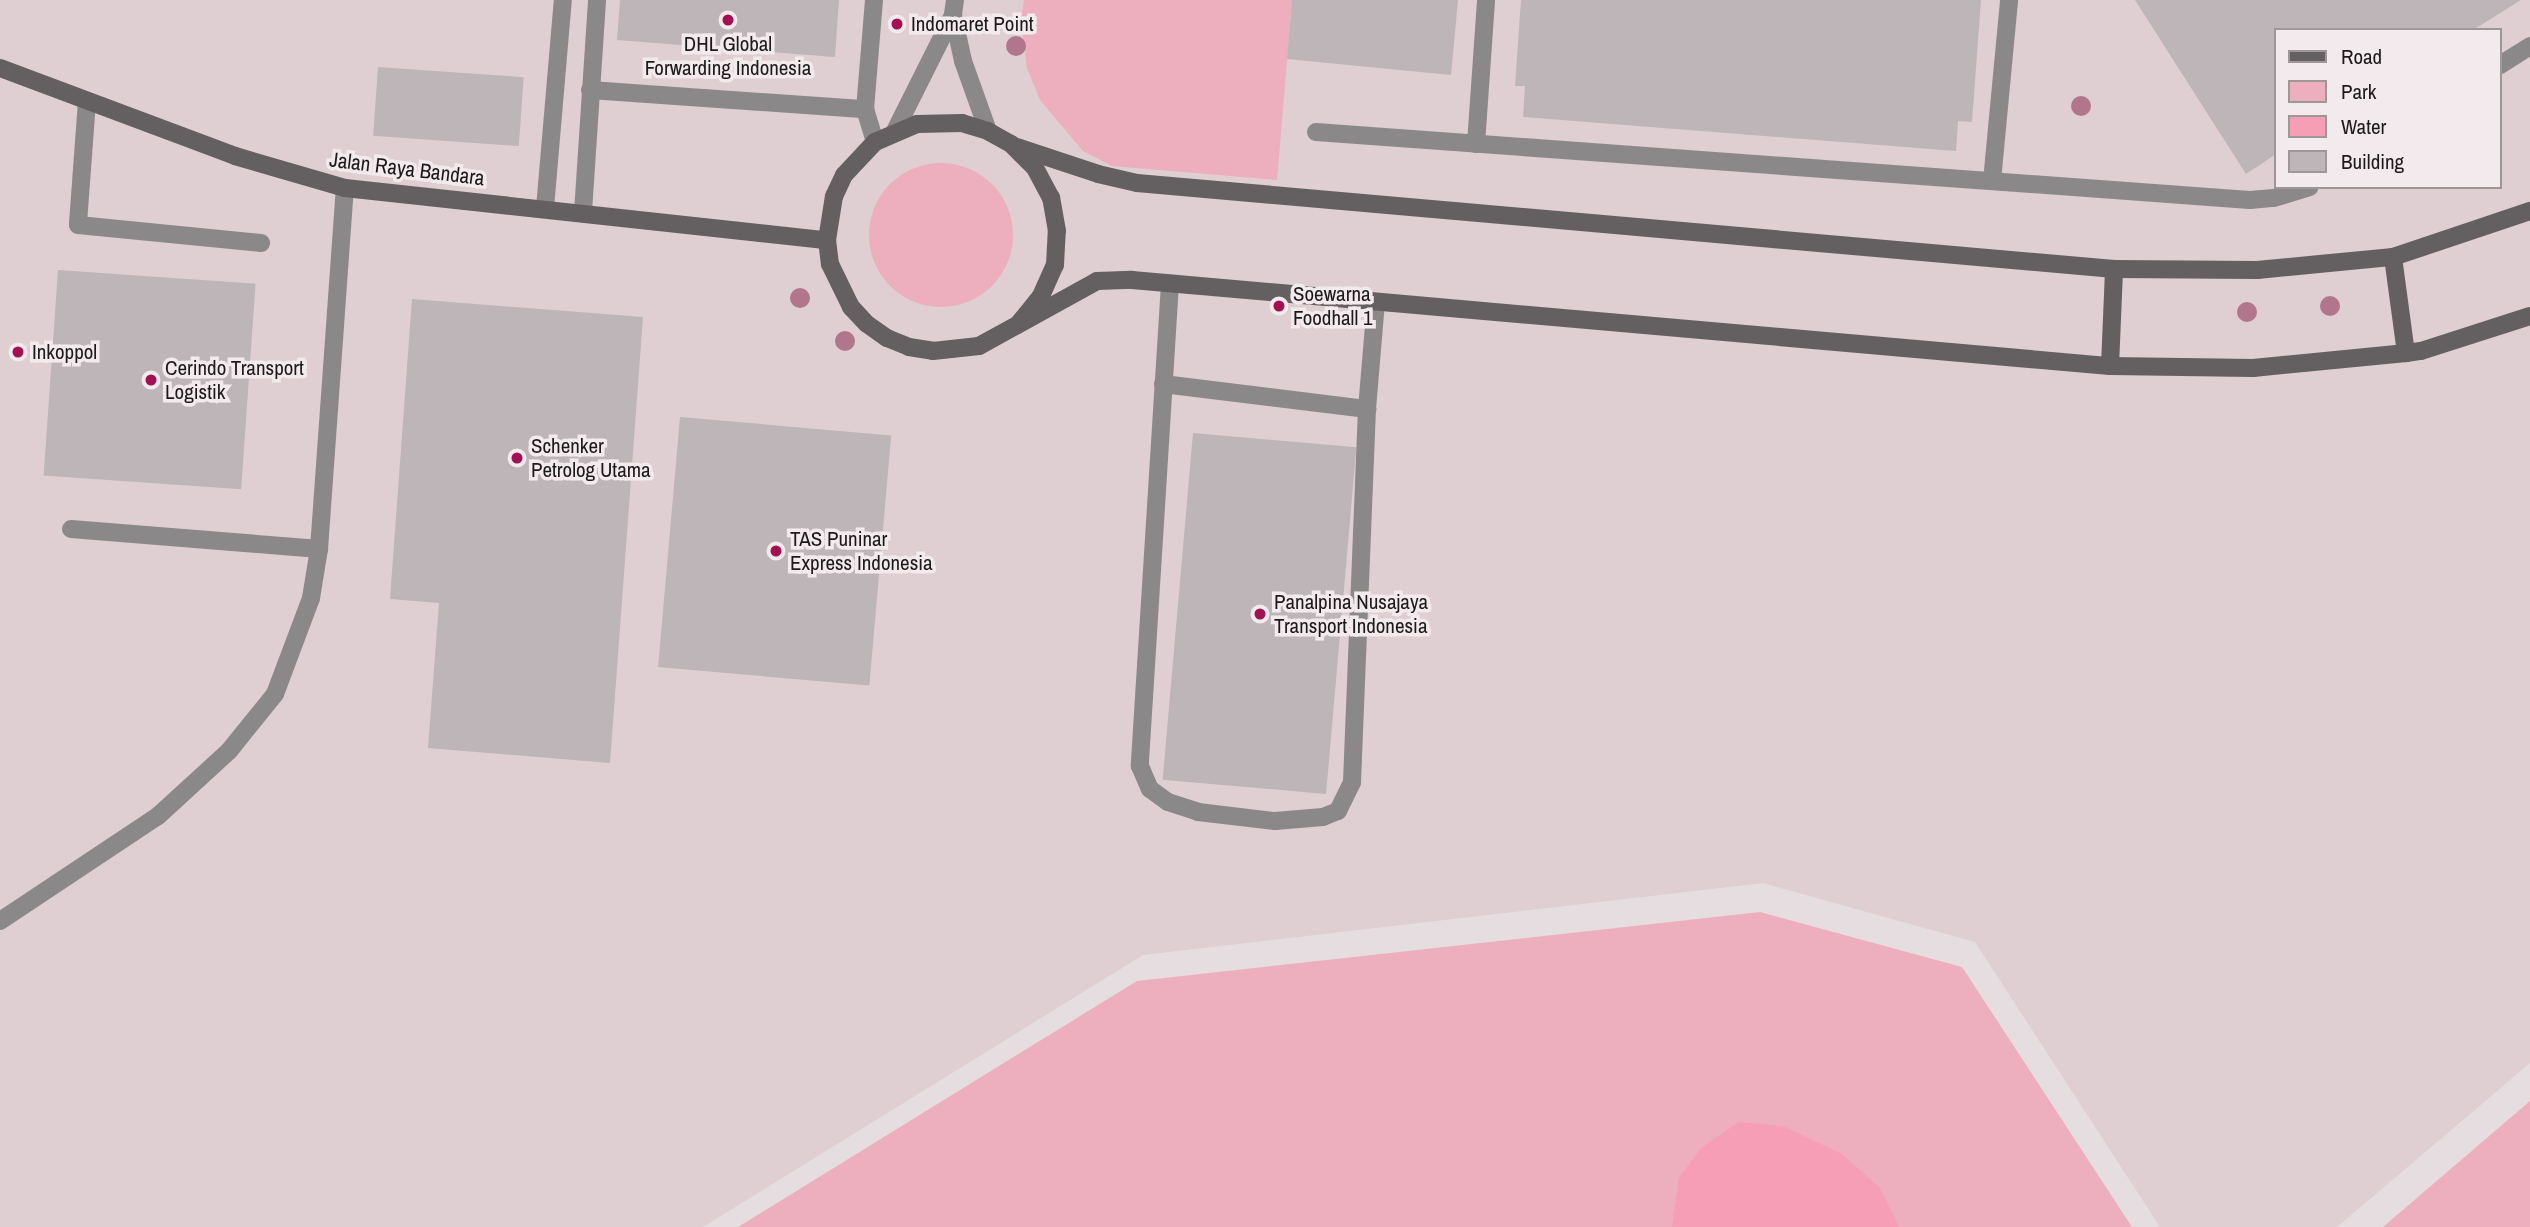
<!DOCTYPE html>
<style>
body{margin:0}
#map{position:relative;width:2530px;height:1227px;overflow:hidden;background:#e5dddf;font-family:"Archivo Narrow",sans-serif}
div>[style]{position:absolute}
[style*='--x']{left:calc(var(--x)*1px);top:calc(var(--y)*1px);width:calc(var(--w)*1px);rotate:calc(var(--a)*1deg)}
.built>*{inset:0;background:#dfced2}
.green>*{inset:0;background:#edaebe}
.round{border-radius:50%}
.water>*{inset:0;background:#f79eb7}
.building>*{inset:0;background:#bdb5b7;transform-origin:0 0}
.lane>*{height:18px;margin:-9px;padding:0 9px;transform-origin:9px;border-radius:9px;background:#8b8889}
.secondary>*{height:18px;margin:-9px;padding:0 9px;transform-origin:9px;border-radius:9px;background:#645f60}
.trees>*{width:20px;height:20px;margin:-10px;border-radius:50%;background:#b1768c}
.dots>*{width:19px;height:19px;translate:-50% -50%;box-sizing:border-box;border:4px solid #f2eaec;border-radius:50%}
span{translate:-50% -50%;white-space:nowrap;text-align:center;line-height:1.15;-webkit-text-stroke:7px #f2eaec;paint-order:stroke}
.poi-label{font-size:21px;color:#1d1a1b}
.left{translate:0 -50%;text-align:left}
.street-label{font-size:21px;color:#1d1a1b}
.legend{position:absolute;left:2274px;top:28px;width:228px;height:161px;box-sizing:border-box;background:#f2eaec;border:2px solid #9d9798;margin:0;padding:9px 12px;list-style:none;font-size:21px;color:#1d1a1b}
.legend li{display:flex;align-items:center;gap:14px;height:35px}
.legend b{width:35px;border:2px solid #9d9798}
</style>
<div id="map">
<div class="built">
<div style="clip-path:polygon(evenodd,0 0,2530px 0,2530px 1063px,2337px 1227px,2160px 1227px,1975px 942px,1763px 883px,1143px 955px,703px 1227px,0 1227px,0 0,2276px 30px,2500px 30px,2500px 187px,2276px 187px,2276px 30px)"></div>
</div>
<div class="green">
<div style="clip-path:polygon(1024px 0,1292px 0,1277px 180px,1112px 166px,1083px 151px,1040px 100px,1027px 68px,1021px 21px)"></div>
<div class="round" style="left:869px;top:163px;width:144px;height:144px"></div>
<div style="clip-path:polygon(1760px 912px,1962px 967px,2132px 1227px,738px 1227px,1137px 981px)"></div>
<div style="clip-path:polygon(2530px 1101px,2530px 1227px,2383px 1227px)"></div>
</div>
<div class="water">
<div style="clip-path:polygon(1739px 1122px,1783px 1126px,1842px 1154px,1880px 1188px,1899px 1227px,1672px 1227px,1679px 1178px,1701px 1148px)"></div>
</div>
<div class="building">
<div style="clip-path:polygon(620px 0,839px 0,835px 57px,617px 40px)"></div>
<div style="clip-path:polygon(1292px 0,1458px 0,1451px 75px,1287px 59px)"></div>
<div style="clip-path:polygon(1521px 0,1981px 0,1972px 122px,1958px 121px,1956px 151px,1523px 117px,1525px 86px,1515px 86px)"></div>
<div style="clip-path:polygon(2135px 0,2521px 0,2473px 30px,2276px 30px,2276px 154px,2246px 174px)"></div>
<div style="left:378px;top:67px;width:146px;height:69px;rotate:4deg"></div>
<div style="left:58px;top:270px;width:198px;height:206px;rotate:4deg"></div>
<div style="clip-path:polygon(412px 299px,643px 317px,610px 763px,428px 748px,439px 603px,390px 599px)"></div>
<div style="left:680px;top:417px;width:212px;height:251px;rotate:5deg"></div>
<div style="left:1193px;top:433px;width:164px;height:348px;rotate:5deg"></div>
</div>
<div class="lane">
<div style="--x:874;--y:0;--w:109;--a:94.7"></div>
<div style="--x:865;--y:109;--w:34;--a:73"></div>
<div style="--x:955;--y:0;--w:15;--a:98"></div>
<div style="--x:953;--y:15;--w:47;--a:77.7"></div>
<div style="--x:963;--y:61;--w:74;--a:70.3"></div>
<div style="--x:2500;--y:65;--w:36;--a:-32"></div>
<div style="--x:590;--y:90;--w:276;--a:4"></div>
<div style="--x:87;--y:101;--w:124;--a:94.2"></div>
<div style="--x:78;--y:225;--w:184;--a:5.6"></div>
<div style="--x:895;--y:131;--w:130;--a:-63.4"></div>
<div style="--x:1316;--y:132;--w:936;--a:4.16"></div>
<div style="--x:2250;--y:200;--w:24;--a:-5"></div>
<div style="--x:2274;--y:198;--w:37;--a:-17"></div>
<div style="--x:1476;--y:144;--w:144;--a:-86"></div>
<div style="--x:1992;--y:181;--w:182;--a:-84.6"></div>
<div style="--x:545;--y:208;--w:209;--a:-85.1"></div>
<div style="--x:583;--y:212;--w:212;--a:-86.2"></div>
<div style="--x:1170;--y:284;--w:483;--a:93.6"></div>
<div style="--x:1140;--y:766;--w:25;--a:67"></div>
<div style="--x:1150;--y:789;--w:22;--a:36"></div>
<div style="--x:1168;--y:802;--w:32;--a:18"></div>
<div style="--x:1198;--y:812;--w:78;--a:6.7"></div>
<div style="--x:1275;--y:821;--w:48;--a:-4.8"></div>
<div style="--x:1323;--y:817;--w:16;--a:-22"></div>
<div style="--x:1338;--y:811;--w:32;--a:-64"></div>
<div style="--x:1352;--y:782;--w:373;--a:-87.7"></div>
<div style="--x:1367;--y:409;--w:107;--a:-85.2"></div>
<div style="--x:1163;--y:384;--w:206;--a:7"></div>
<div style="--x:71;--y:529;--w:249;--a:4.6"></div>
<div style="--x:0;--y:921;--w:190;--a:-33.6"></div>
<div style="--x:158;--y:816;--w:96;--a:-42.5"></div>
<div style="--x:229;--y:751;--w:73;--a:-51.1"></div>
<div style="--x:275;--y:694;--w:103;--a:-69.4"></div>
<div style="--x:311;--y:598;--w:50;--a:-80.7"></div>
<div style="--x:319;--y:549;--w:362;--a:-85.9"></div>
</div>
<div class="secondary">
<div style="--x:0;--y:68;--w:251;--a:20.5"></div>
<div style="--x:235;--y:156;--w:115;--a:16.2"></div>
<div style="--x:345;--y:188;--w:485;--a:6.2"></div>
<div style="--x:1017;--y:147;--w:85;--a:18.4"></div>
<div style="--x:1098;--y:174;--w:40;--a:13"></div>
<div style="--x:1137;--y:183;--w:981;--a:5.03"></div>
<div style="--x:2114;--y:269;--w:143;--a:0.4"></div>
<div style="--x:2257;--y:270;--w:137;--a:-5.5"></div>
<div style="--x:2393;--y:257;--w:145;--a:-18.6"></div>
<div style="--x:2393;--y:257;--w:97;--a:82.3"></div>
<div style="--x:1020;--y:322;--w:33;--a:-51"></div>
<div style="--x:1041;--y:296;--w:34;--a:-66"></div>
<div style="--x:1055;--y:265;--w:34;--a:-87"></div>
<div style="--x:1057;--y:231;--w:34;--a:-100"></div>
<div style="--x:1051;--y:198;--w:34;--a:-118"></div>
<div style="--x:1035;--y:168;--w:34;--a:-135"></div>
<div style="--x:1011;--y:144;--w:26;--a:-151"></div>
<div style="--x:988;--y:131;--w:27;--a:-163"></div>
<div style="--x:962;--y:123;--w:45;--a:178.7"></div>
<div style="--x:917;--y:124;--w:46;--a:156.8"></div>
<div style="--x:875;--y:142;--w:45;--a:133.2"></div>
<div style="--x:844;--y:175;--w:23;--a:115"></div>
<div style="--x:834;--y:196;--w:45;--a:99"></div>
<div style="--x:827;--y:240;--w:24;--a:83"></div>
<div style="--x:830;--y:264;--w:48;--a:64"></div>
<div style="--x:851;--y:307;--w:23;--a:47"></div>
<div style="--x:867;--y:324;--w:24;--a:35"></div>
<div style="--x:887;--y:338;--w:24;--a:22"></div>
<div style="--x:909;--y:347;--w:24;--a:9"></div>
<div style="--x:933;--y:351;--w:46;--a:-6.2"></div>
<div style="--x:979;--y:346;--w:135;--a:-28.8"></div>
<div style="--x:1097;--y:281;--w:35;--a:-2"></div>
<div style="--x:1132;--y:280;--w:982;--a:5.03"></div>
<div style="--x:2110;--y:366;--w:143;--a:0.8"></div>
<div style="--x:2253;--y:368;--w:154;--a:-5.6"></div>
<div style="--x:2406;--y:353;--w:15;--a:-8"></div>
<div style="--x:2421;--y:351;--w:114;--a:-17.8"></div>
<div style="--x:2110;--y:366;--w:97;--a:-87.6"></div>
</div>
<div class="trees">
<div style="left:1016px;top:46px"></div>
<div style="left:2081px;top:106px"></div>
<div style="left:800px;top:298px"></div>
<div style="left:2330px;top:306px"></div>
<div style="left:2247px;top:312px"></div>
<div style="left:845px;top:341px"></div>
</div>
<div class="dots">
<div style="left:728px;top:20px;background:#a31153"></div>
<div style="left:897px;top:24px;background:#a31153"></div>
<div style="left:1279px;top:306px;background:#a31153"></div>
<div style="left:18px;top:352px;background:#a31153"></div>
<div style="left:151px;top:380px;background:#a31153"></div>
<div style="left:517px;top:458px;background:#a31153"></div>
<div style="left:776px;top:551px;background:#a31153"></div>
<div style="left:1260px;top:614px;background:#a31153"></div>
</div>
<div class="poi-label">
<span class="left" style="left:911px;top:24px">Indomaret Point</span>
<span style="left:728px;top:56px">DHL Global<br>Forwarding Indonesia</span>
<span class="left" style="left:1293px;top:306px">Soewarna<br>Foodhall 1</span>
<span class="left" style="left:32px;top:352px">Inkoppol</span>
<span class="left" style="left:165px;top:380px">Cerindo Transport<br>Logistik</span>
<span class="left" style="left:531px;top:458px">Schenker<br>Petrolog Utama</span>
<span class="left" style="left:790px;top:551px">TAS Puninar<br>Express Indonesia</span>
<span class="left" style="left:1274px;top:614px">Panalpina Nusajaya<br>Transport Indonesia</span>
</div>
<div class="street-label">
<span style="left:407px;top:169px;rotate:7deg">Jalan Raya Bandara</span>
</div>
<ul class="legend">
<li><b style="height:9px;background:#645f60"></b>Road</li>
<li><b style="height:19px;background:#edaebe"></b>Park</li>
<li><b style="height:19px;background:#f79eb7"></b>Water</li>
<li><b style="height:19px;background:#bdb5b7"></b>Building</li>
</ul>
</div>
